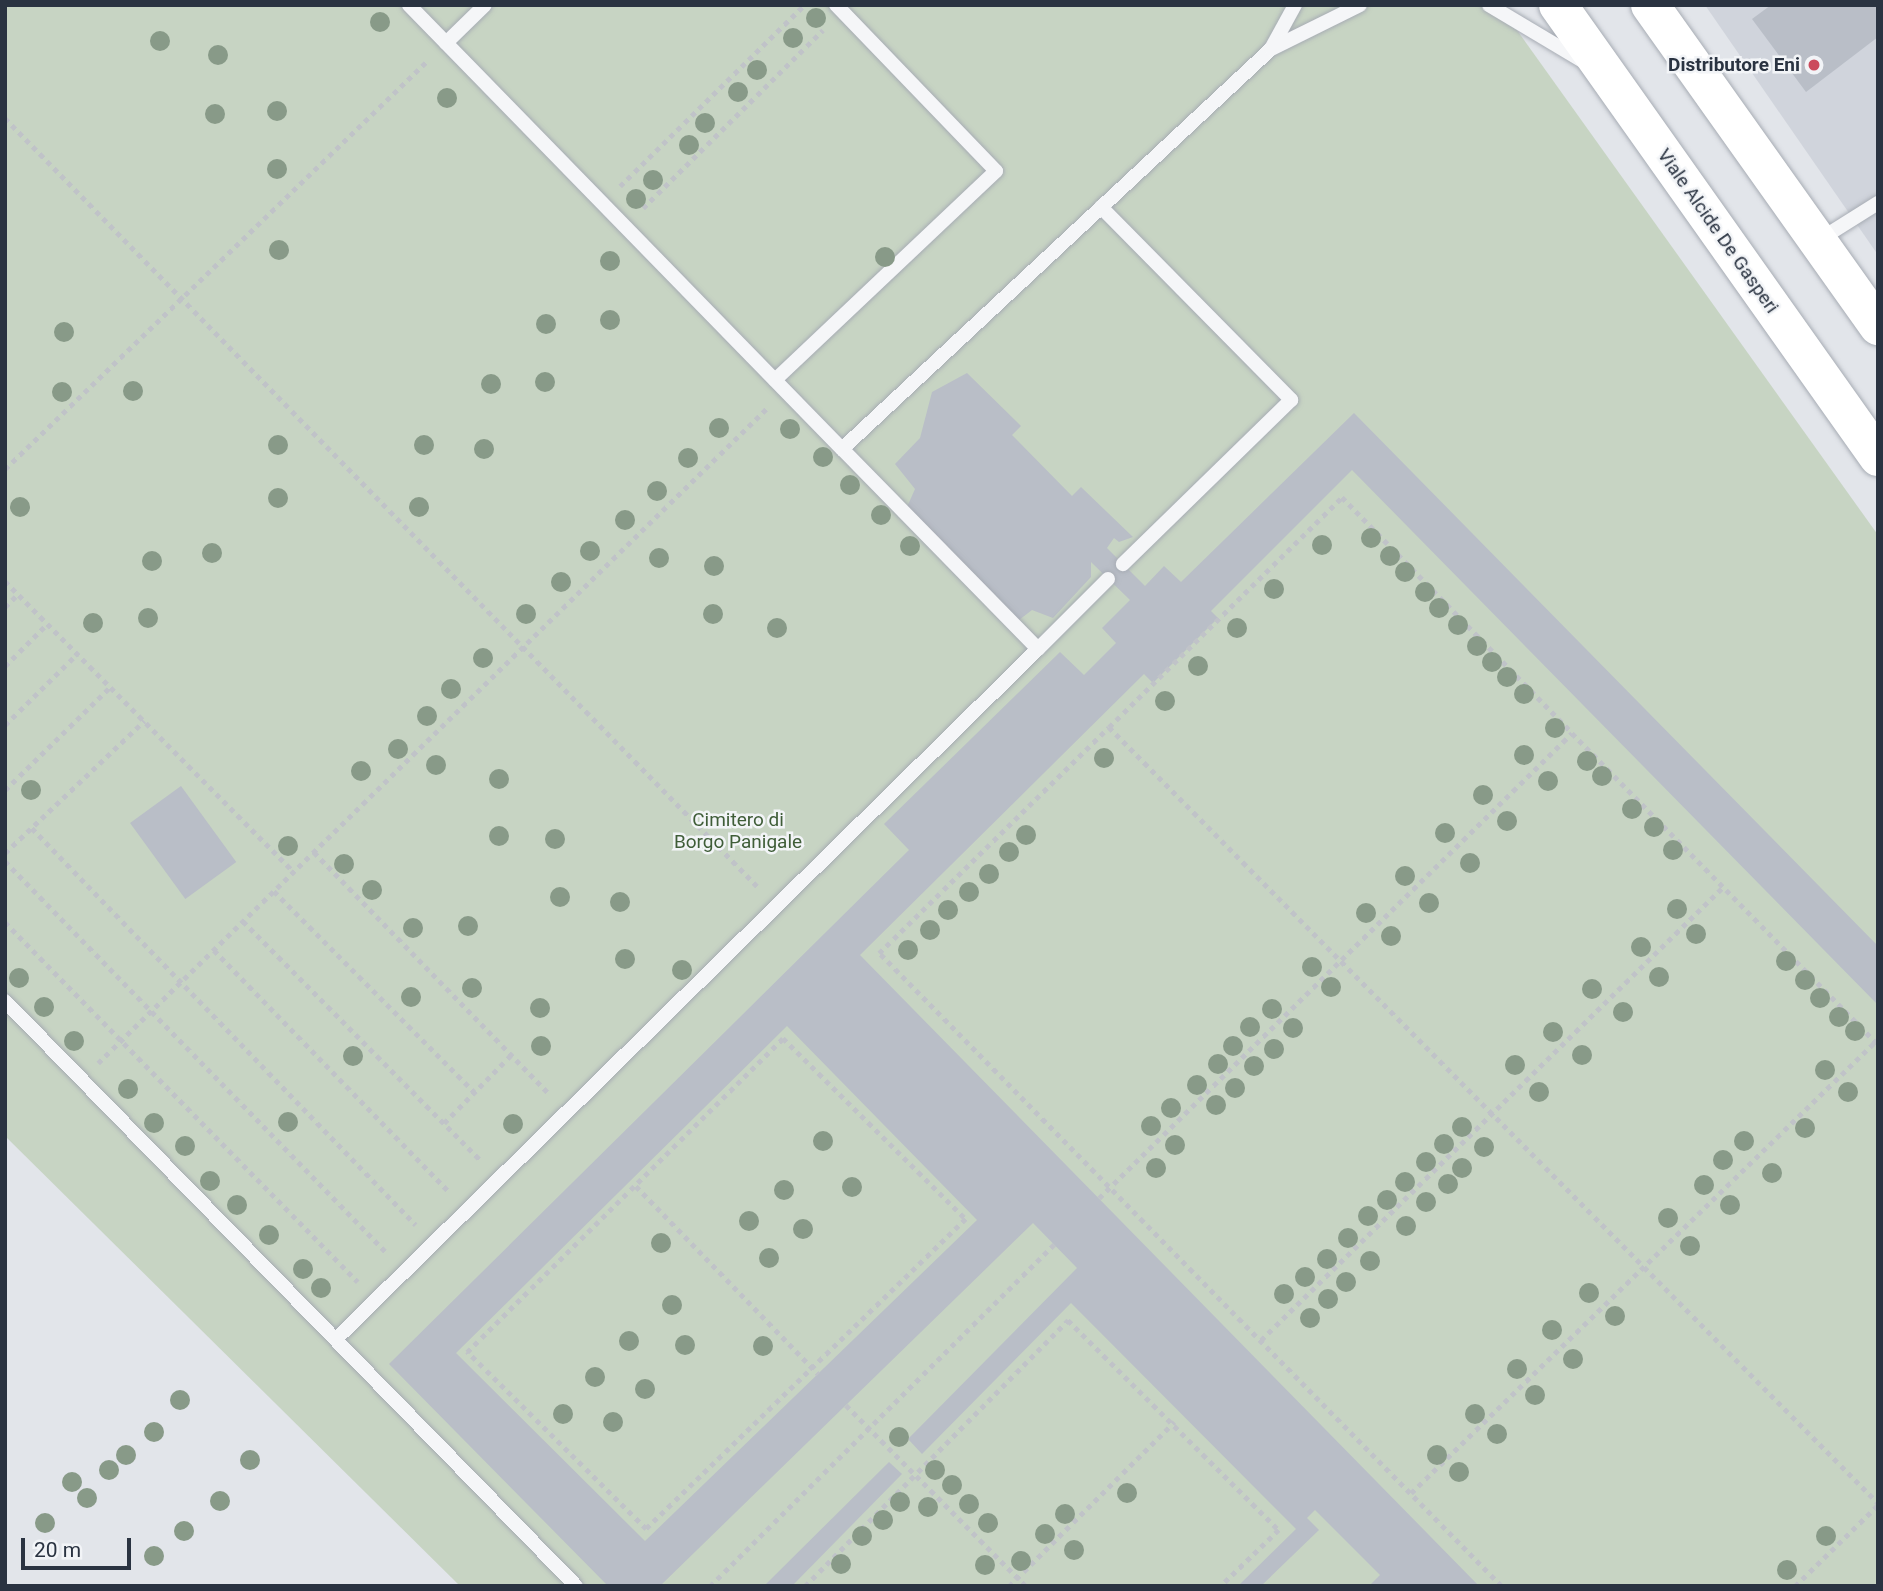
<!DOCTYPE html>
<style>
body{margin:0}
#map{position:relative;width:1883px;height:1591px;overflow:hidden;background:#e2e5ea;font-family:Roboto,sans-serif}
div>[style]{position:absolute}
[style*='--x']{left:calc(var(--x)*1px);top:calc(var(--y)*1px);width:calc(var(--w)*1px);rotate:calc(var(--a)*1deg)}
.built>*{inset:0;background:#d0d4dc}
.green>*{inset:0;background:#c7d4c3}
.building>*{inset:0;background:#b9bec7;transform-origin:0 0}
.path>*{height:4.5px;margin-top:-2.25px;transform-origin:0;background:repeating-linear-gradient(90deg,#c0c3c8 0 5px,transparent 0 10px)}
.roads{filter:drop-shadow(0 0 2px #a7acb4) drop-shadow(0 0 2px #a7acb4)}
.service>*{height:14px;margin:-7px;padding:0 7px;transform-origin:7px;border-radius:7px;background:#f5f6f8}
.primary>*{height:38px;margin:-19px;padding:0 19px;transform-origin:19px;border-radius:19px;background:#fff}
.trees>*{width:20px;height:20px;margin:-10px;border-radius:50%;background:#889a88}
.dots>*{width:19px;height:19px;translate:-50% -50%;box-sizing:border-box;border:4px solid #f2f4f7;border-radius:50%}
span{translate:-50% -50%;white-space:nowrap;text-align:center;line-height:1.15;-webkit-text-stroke:5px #f2f4f7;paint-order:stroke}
.poi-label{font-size:19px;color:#2a3341;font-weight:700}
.right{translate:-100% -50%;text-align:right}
.street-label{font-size:19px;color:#2a3341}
.park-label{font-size:19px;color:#3f5d38}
.frame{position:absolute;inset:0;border:7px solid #2a3341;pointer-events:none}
.scale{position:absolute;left:21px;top:1538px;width:110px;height:32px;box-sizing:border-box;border:4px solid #2a3341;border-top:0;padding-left:9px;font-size:21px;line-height:24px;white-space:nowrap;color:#2a3341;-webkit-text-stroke:5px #f2f4f7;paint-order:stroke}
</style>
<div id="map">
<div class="built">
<div style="clip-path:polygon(1705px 5px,1878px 5px,1878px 255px)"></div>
</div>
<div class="green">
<div style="clip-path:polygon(5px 5px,1499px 5px,1878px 535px,1878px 1586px,460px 1586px,5px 1136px)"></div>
</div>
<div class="building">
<div style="clip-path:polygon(1771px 5px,1878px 5px,1878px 37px,1806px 92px,1752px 19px)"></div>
<div style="clip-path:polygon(evenodd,967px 373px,1021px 426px,1012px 435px,1072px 496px,1081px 487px,1133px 537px,1119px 542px,1114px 538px,1107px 548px,1145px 586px,1164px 566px,1181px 582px,1354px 413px,1878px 946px,1878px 1005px,1352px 470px,1211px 611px,1218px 618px,1153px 683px,1144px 674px,860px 955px,1479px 1586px,1369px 1586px,1380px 1575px,1315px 1510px,1307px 1518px,1319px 1530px,1261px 1586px,1238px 1586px,1296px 1529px,1071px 1303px,922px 1454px,908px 1439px,1077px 1268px,1033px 1223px,660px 1586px,608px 1586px,389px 1364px,909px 850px,884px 824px,1060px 652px,1084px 675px,1116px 643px,1102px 628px,1130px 600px,1091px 562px,1091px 577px,1053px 618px,1032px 610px,1019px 620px,907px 507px,915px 489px,895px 464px,920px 438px,932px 392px,967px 373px,787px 1026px,977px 1220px,645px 1541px,456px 1353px,787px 1026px)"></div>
<div style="left:181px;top:786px;width:94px;height:63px;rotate:54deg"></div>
<div style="clip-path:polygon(889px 1462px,902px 1474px,792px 1586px,764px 1586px)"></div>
</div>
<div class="path">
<div style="--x:5;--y:118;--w:1078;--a:45.6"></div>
<div style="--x:620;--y:186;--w:258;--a:-44.5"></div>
<div style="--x:643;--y:208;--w:253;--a:-44.7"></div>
<div style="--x:5;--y:469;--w:587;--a:-44.03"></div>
<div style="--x:5;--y:581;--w:410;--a:45.2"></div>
<div style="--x:5;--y:607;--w:18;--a:-45"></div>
<div style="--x:5;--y:666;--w:59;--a:-45"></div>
<div style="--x:5;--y:725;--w:101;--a:-44.6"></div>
<div style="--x:1109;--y:727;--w:327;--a:-44.6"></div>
<div style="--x:1342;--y:497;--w:330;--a:45.7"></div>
<div style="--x:5;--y:790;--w:147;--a:-44.4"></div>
<div style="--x:32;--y:828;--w:552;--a:45.95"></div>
<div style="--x:314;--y:852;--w:337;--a:45.8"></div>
<div style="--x:5;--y:853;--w:192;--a:-43.5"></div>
<div style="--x:5;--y:861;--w:547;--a:45.74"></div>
<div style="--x:274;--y:891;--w:284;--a:45.1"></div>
<div style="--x:243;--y:921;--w:338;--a:45.2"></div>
<div style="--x:5;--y:922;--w:504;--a:45.56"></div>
<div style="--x:214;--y:950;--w:337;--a:45.8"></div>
<div style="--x:783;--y:1038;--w:257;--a:44.7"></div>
<div style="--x:966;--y:1219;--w:446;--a:135.9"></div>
<div style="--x:646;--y:1529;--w:252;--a:-135.3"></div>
<div style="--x:467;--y:1352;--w:445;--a:-44.8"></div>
<div style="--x:98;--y:1063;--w:936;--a:-44.39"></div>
<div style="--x:444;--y:1123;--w:95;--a:-45.4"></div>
<div style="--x:636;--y:1186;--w:262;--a:45.9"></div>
<div style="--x:1099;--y:1198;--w:663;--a:-44.51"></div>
<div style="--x:1572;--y:733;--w:436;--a:45.5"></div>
<div style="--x:1261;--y:1340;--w:647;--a:-44.44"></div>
<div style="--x:846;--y:1405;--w:255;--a:45.2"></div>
<div style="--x:1411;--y:1493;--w:647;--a:-44.19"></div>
<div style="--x:710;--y:1586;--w:485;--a:-44.8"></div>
<div style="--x:805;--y:1586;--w:374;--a:-45.3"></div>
<div style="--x:1068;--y:1320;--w:298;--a:44.9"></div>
<div style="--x:1279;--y:1530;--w:81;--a:136"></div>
<div style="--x:1009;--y:1586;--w:233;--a:-44.8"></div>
<div style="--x:1501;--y:1586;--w:887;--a:-134.5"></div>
<div style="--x:879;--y:953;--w:322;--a:-44.5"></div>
<div style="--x:1109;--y:727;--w:1092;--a:45.26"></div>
<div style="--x:1795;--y:1586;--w:116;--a:-44.3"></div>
</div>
<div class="roads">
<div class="service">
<div style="--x:409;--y:5;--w:620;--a:45.72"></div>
<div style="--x:1489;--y:5;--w:107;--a:30.9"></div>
<div style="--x:446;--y:43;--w:54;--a:-44.3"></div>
<div style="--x:1272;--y:47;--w:48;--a:-61.3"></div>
<div style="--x:1101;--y:207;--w:271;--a:45.4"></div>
<div style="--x:1291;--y:400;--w:235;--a:135.7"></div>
<div style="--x:1819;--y:240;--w:70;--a:-32.1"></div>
<div style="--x:775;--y:380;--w:304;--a:-43.4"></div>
<div style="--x:996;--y:171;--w:231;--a:-133.9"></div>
<div style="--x:1108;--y:579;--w:99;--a:135"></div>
<div style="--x:1038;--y:649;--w:280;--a:-134.4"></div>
<div style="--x:842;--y:449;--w:587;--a:-43"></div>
<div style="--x:1271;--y:49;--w:99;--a:-26.3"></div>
<div style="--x:5;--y:1001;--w:817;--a:45.69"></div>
<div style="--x:336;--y:1339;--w:984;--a:-44.51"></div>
</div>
<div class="primary">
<div style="--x:1558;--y:5;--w:554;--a:54.7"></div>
<div style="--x:1650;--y:5;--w:394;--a:54.6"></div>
</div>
</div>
<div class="trees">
<div style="left:816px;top:18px"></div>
<div style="left:380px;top:22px"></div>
<div style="left:793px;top:38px"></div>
<div style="left:160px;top:41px"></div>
<div style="left:218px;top:55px"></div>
<div style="left:757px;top:70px"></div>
<div style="left:738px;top:92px"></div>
<div style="left:447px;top:98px"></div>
<div style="left:277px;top:111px"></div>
<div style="left:215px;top:114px"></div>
<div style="left:705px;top:123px"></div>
<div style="left:689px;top:145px"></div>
<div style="left:277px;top:169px"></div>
<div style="left:653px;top:180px"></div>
<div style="left:636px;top:199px"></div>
<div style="left:279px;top:250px"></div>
<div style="left:885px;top:257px"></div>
<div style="left:610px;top:261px"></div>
<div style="left:610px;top:320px"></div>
<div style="left:546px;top:324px"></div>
<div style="left:64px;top:332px"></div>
<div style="left:545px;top:382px"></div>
<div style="left:491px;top:384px"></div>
<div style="left:133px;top:391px"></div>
<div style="left:62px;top:392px"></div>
<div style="left:719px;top:428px"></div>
<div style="left:790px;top:429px"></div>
<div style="left:278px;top:445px"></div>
<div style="left:424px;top:445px"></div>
<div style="left:484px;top:449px"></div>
<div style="left:823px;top:457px"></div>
<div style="left:688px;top:458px"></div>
<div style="left:850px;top:485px"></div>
<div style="left:657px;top:491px"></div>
<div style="left:278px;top:498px"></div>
<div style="left:20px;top:507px"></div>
<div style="left:419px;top:507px"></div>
<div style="left:881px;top:515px"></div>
<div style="left:625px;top:520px"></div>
<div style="left:1371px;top:538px"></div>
<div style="left:1322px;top:545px"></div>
<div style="left:910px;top:546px"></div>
<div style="left:590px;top:551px"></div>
<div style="left:212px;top:553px"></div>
<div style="left:1390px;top:556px"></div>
<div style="left:659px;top:558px"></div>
<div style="left:152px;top:561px"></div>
<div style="left:714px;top:566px"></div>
<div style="left:1405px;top:572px"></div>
<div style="left:561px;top:582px"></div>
<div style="left:1274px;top:589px"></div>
<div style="left:1425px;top:592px"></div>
<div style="left:1439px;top:608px"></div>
<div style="left:526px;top:614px"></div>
<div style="left:713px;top:614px"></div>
<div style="left:148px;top:618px"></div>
<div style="left:93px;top:623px"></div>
<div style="left:1458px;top:625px"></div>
<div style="left:777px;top:628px"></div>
<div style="left:1237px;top:628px"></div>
<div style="left:1477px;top:646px"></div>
<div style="left:483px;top:658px"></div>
<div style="left:1492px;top:662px"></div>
<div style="left:1198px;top:666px"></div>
<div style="left:1507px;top:677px"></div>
<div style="left:451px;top:689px"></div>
<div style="left:1524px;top:694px"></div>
<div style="left:1165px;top:701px"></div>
<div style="left:427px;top:716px"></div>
<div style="left:1555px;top:728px"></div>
<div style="left:398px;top:749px"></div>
<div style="left:1524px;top:755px"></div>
<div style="left:1104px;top:758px"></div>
<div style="left:1587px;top:761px"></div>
<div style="left:436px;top:765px"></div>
<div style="left:361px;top:771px"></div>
<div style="left:1602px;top:776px"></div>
<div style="left:499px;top:779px"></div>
<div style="left:1548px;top:781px"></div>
<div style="left:31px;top:790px"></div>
<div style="left:1483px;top:795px"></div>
<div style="left:1632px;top:809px"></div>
<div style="left:1507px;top:821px"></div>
<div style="left:1654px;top:827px"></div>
<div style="left:1445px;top:833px"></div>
<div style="left:1026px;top:835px"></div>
<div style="left:499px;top:836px"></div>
<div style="left:555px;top:839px"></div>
<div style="left:288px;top:846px"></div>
<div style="left:1673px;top:850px"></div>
<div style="left:1009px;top:852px"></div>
<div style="left:1470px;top:863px"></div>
<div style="left:344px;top:864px"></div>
<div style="left:989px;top:874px"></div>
<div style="left:1405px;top:876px"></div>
<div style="left:372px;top:890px"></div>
<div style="left:969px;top:892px"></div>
<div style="left:560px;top:897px"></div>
<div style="left:620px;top:902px"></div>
<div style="left:1429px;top:903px"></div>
<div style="left:1677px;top:909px"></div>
<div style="left:948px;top:910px"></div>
<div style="left:1366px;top:913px"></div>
<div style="left:468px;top:926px"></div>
<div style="left:413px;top:928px"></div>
<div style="left:930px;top:930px"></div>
<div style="left:1696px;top:934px"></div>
<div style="left:1391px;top:936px"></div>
<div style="left:1641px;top:947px"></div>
<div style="left:908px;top:950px"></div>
<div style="left:625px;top:959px"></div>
<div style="left:1786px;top:961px"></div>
<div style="left:1312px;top:967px"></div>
<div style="left:682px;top:970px"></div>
<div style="left:1659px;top:977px"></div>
<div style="left:19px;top:978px"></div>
<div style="left:1805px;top:980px"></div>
<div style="left:1331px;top:987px"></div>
<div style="left:472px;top:988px"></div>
<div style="left:1592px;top:989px"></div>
<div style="left:411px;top:997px"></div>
<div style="left:1820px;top:998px"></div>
<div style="left:44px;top:1007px"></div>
<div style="left:540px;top:1008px"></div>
<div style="left:1272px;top:1009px"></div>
<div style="left:1623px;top:1012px"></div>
<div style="left:1839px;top:1017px"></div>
<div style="left:1250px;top:1027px"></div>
<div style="left:1293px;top:1028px"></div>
<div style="left:1855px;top:1031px"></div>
<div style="left:1553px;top:1032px"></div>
<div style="left:74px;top:1041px"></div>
<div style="left:541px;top:1046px"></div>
<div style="left:1233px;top:1046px"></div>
<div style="left:1274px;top:1049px"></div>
<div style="left:1582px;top:1055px"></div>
<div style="left:353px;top:1056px"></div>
<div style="left:1218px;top:1064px"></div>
<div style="left:1515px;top:1065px"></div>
<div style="left:1254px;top:1066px"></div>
<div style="left:1825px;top:1070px"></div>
<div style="left:1197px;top:1085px"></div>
<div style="left:1235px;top:1088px"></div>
<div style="left:128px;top:1089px"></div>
<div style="left:1539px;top:1092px"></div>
<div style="left:1848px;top:1092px"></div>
<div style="left:1216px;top:1105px"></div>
<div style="left:1171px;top:1108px"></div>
<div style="left:288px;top:1122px"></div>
<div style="left:154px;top:1123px"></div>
<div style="left:513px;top:1124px"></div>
<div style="left:1151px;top:1126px"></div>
<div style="left:1462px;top:1127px"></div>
<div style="left:1805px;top:1128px"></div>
<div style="left:823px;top:1141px"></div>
<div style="left:1744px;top:1141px"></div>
<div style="left:1444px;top:1144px"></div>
<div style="left:1175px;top:1145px"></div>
<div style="left:185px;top:1146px"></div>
<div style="left:1484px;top:1147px"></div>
<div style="left:1723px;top:1160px"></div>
<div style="left:1426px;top:1162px"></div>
<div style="left:1156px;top:1168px"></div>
<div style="left:1462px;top:1168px"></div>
<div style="left:1772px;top:1173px"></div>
<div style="left:210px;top:1181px"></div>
<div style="left:1405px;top:1182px"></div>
<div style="left:1448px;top:1184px"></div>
<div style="left:1704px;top:1185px"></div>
<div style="left:852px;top:1187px"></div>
<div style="left:784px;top:1190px"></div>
<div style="left:1387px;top:1200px"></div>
<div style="left:1426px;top:1202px"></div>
<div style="left:237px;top:1205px"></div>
<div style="left:1730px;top:1205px"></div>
<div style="left:1368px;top:1216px"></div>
<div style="left:1668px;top:1218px"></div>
<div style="left:749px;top:1221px"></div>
<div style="left:1406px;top:1226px"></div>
<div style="left:803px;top:1229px"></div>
<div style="left:269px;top:1235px"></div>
<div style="left:1348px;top:1238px"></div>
<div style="left:661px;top:1243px"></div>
<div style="left:1690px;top:1246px"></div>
<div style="left:769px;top:1258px"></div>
<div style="left:1327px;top:1259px"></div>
<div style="left:1370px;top:1261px"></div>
<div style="left:303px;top:1269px"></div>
<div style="left:1305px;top:1277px"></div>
<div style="left:1346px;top:1282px"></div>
<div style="left:321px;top:1288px"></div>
<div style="left:1589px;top:1293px"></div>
<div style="left:1284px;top:1294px"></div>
<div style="left:1328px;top:1299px"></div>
<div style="left:672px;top:1305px"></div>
<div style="left:1615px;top:1316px"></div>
<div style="left:1310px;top:1318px"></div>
<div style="left:1552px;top:1330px"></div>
<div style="left:629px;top:1341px"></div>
<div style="left:685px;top:1345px"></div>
<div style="left:763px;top:1346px"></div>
<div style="left:1573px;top:1359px"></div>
<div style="left:1517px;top:1369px"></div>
<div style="left:595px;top:1377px"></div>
<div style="left:645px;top:1389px"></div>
<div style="left:1535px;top:1395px"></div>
<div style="left:180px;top:1400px"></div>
<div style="left:563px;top:1414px"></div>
<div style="left:1475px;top:1414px"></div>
<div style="left:613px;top:1422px"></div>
<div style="left:154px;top:1432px"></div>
<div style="left:1497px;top:1434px"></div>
<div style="left:899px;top:1437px"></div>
<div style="left:126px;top:1455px"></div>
<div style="left:1437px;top:1455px"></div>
<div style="left:250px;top:1460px"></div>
<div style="left:109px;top:1470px"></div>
<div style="left:935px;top:1470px"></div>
<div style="left:1459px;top:1472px"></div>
<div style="left:72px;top:1482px"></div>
<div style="left:952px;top:1485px"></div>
<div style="left:1127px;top:1493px"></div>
<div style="left:87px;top:1498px"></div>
<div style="left:220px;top:1501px"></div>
<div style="left:900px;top:1502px"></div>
<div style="left:969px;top:1504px"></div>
<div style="left:928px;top:1507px"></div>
<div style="left:1065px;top:1514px"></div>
<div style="left:883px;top:1520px"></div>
<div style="left:45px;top:1523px"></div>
<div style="left:988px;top:1523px"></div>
<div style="left:184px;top:1531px"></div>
<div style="left:1045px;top:1534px"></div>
<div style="left:862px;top:1536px"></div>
<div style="left:1826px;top:1536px"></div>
<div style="left:1074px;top:1550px"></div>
<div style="left:154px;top:1556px"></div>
<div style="left:1021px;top:1561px"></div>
<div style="left:841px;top:1564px"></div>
<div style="left:985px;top:1565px"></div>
<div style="left:1787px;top:1570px"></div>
</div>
<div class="dots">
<div style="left:1814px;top:65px;background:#cb4b5d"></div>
</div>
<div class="poi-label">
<span class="right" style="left:1800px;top:65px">Distributore Eni</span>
</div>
<div class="street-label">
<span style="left:1718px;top:231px;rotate:55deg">Viale Alcide De Gasperi</span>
</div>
<div class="park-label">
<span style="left:738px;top:831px">Cimitero di<br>Borgo Panigale</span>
</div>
<div class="frame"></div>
<div class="scale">20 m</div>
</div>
